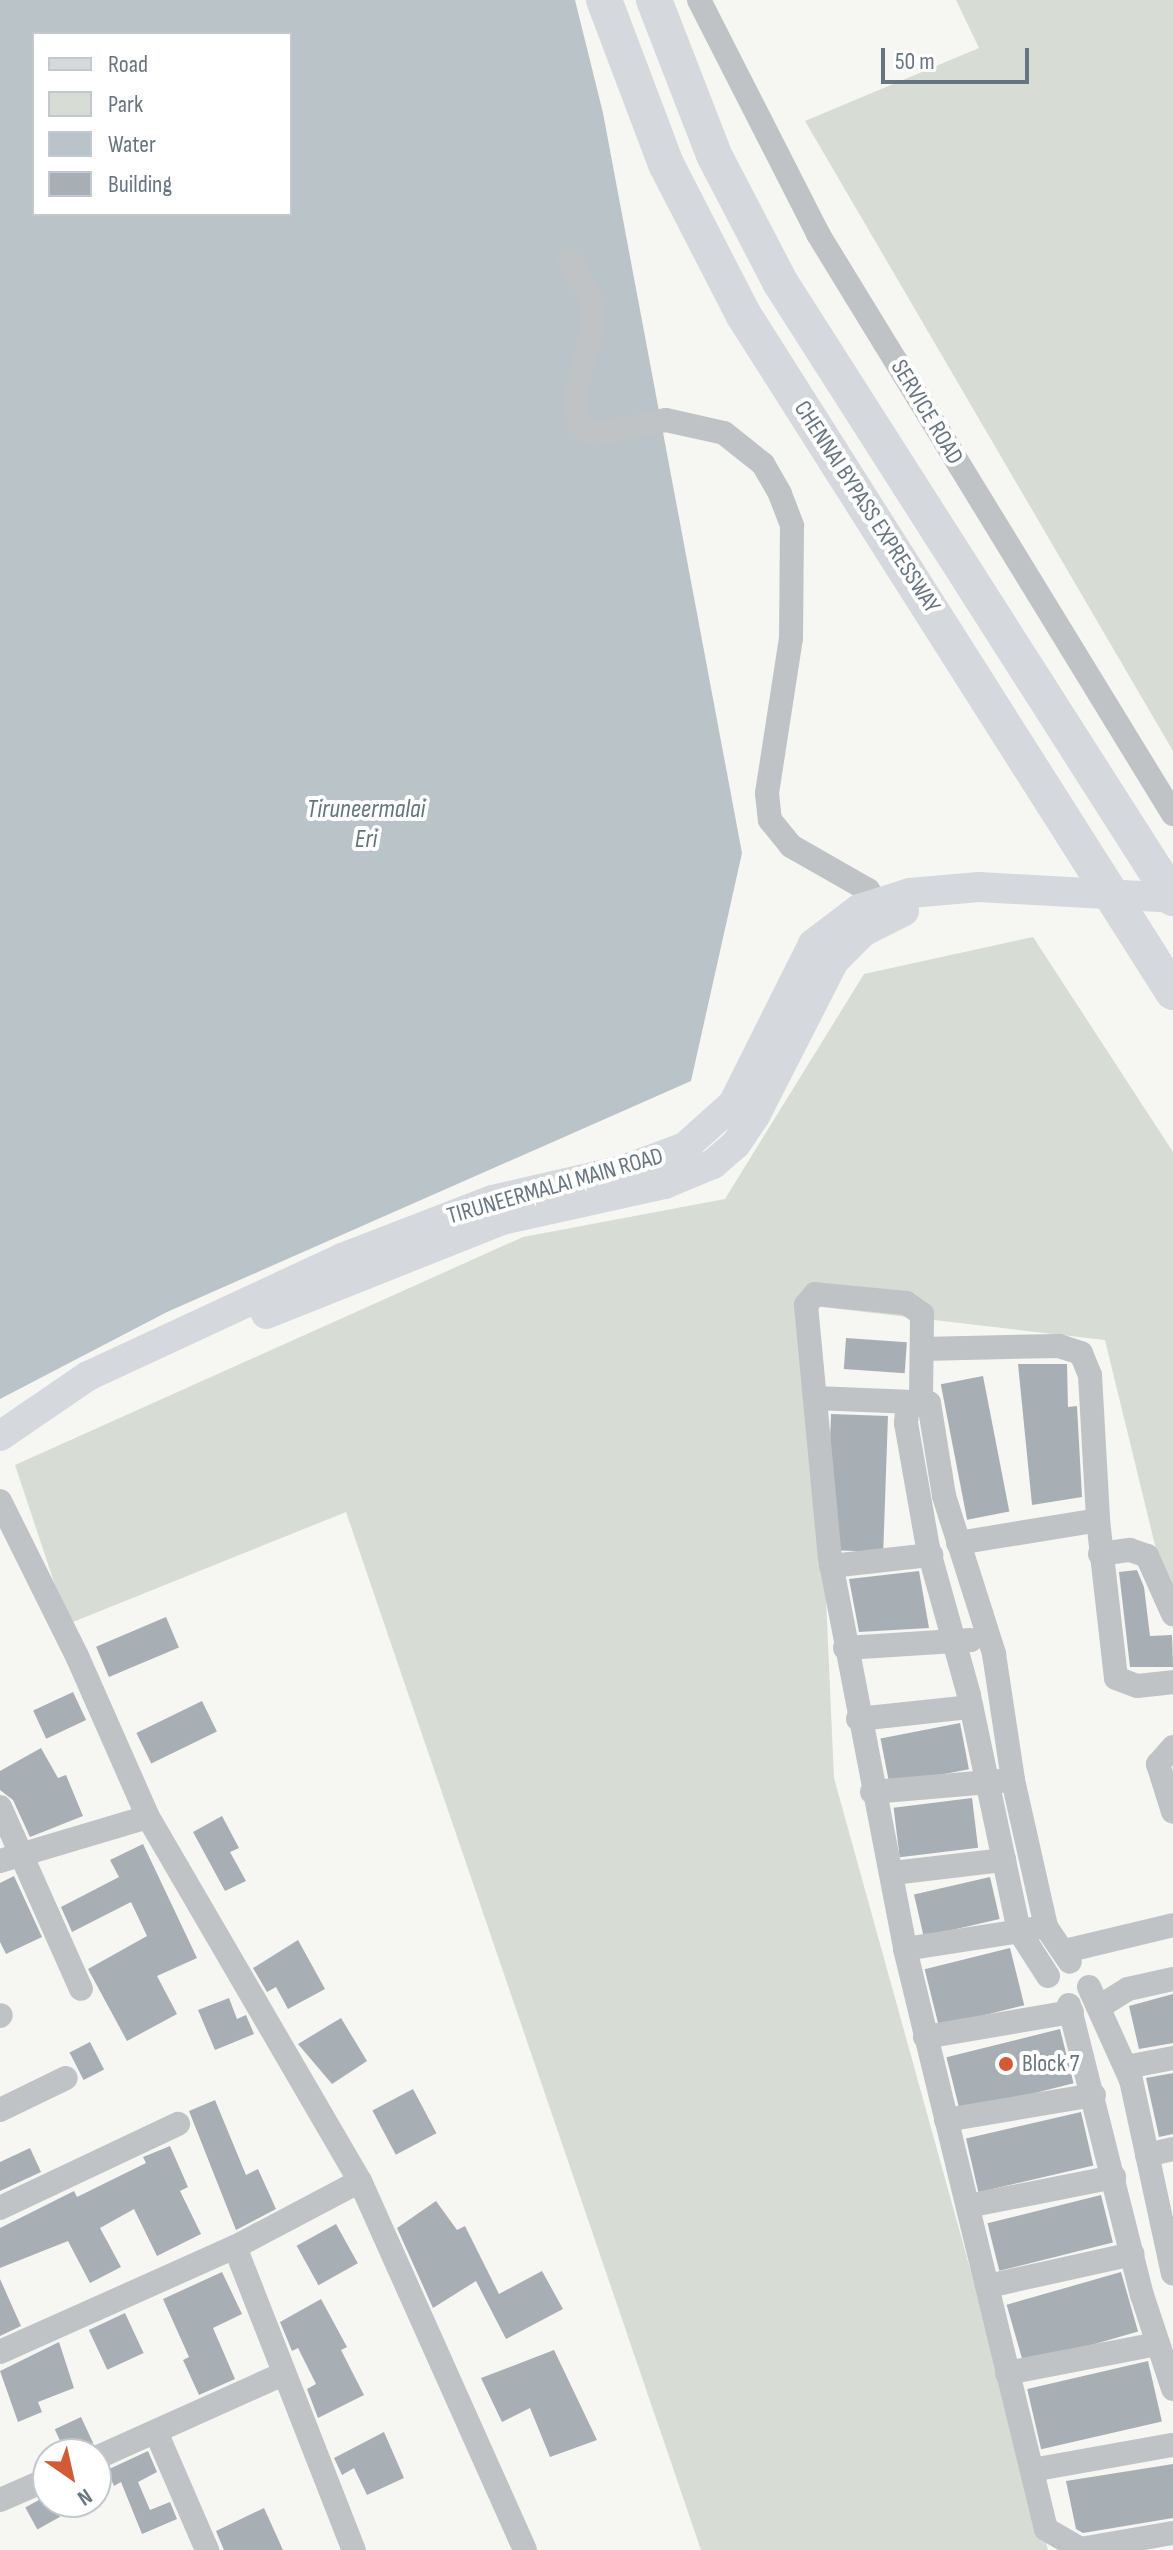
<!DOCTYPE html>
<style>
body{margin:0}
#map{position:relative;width:1173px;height:2550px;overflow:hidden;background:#f6f6f3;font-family:"Sofia Sans Condensed",sans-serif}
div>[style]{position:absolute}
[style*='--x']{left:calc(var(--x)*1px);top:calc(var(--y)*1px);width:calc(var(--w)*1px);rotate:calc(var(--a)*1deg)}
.green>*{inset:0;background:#d7dcd4}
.water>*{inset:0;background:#bac3c8}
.building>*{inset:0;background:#a8afb4;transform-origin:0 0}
.minor>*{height:24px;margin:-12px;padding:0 12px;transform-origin:12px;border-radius:12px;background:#bfc3c6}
.major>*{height:30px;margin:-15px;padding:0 15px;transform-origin:15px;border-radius:15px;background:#d5d8dc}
.highway>*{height:36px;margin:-18px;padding:0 18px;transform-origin:18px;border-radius:18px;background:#d5d8dc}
.dots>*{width:22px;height:22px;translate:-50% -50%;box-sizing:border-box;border:4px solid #fff;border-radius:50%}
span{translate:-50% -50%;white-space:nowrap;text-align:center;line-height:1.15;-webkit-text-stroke:8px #fff;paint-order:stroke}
.street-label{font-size:24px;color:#677581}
.poi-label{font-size:24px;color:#677581}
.left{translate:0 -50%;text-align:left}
.water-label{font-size:26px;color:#63767d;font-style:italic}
.legend{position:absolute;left:32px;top:32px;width:260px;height:184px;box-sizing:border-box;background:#fff;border:2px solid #c2c8cd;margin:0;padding:10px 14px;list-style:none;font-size:24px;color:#677581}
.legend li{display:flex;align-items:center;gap:16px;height:40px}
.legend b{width:40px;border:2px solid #c2c8cd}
.north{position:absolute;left:32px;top:2438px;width:80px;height:80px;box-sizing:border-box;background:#fff;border:2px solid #c2c8cd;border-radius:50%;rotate:146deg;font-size:22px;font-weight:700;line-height:32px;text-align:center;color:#677581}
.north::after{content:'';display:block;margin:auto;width:28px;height:36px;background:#d25b36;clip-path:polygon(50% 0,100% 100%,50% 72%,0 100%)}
.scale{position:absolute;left:881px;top:48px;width:148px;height:36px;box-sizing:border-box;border:4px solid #677581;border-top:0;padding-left:10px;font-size:24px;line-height:28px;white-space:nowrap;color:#677581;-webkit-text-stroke:6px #fff;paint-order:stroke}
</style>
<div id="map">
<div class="green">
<div style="clip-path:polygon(956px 0,1173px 0,1173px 751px,805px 121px,979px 48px)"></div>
<div style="clip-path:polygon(1033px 937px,1173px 1152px,1173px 1619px,1105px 1340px,813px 1306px,834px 1778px,1048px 2550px,701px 2550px,346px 1512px,68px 1624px,15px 1465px,523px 1237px,725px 1199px,864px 974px)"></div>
</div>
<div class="water">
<div style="clip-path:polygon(evenodd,0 0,575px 0,603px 113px,742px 853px,691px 1081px,167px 1312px,0 1399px,0 0,34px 34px,290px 34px,290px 214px,34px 214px,34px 34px)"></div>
</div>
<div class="building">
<div style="left:846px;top:1338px;width:61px;height:31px;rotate:4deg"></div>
<div style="clip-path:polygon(1018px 1364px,1067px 1364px,1068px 1407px,1077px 1406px,1082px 1497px,1032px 1505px)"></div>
<div style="left:983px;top:1376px;width:138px;height:43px;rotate:79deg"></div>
<div style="left:831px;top:1414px;width:57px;height:136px;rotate:2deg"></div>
<div style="clip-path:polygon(1137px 1570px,1144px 1587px,1150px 1636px,1172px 1635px,1173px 1667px,1130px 1667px,1119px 1572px)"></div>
<div style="clip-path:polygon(919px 1571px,929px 1628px,859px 1632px,849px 1579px)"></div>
<div style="left:166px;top:1617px;width:33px;height:76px;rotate:67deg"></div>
<div style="left:73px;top:1692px;width:31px;height:44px;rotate:65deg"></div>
<div style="left:202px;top:1701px;width:34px;height:73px;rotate:64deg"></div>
<div style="left:960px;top:1723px;width:47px;height:81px;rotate:79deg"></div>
<div style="clip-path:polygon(41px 1748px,58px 1778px,66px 1775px,83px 1816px,30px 1837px,13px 1800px,0 1790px,0 1771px)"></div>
<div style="left:972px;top:1798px;width:50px;height:79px;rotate:83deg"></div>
<div style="clip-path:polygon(222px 1816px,239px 1848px,230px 1852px,246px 1881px,225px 1891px,193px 1832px)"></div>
<div style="clip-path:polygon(143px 1844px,197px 1958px,157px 1976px,177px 2014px,127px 2041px,88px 1969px,147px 1936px,131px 1902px,72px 1932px,61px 1907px,119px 1877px,110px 1860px)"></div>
<div style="clip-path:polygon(14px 1876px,42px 1937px,6px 1954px,0 1942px,0 1883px)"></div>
<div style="left:990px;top:1877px;width:43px;height:78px;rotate:77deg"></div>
<div style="clip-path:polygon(298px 1940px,325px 1989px,288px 2009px,276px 1987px,267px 1992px,253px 1968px)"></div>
<div style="left:1010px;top:1948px;width:59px;height:88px;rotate:76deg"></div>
<div style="clip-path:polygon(1173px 1994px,1173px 2043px,1139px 2049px,1129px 2006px)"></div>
<div style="clip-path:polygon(229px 1998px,237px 2019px,246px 2015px,254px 2034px,215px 2050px,198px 2010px)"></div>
<div style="clip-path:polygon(341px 2018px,367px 2061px,332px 2084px,298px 2044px)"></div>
<div style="left:1060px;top:2029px;width:56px;height:117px;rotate:76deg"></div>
<div style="left:90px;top:2042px;width:31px;height:23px;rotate:63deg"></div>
<div style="clip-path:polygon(1173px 2073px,1173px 2134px,1159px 2137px,1146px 2078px)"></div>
<div style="left:413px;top:2089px;width:50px;height:46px;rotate:62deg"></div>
<div style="clip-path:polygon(215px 2100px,246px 2175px,258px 2169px,276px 2209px,236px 2230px,189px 2111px)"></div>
<div style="left:1081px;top:2112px;width:55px;height:118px;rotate:77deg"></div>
<div style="clip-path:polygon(170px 2146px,188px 2187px,180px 2191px,201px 2234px,157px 2256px,134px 2209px,100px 2228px,121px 2267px,90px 2283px,68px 2241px,0 2268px,0 2228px,74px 2191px,77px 2197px,146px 2163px,143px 2157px)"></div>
<div style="clip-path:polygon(30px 2148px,41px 2172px,0 2191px,0 2162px)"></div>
<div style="left:1101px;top:2195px;width:49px;height:117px;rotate:76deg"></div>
<div style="clip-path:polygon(436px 2201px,457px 2230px,465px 2226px,499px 2294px,542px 2271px,563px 2309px,506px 2339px,476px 2281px,433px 2308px,397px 2228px)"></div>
<div style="left:336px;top:2224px;width:45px;height:45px;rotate:61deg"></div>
<div style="clip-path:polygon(222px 2272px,242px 2314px,213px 2328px,235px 2379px,199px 2395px,183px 2360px,189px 2357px,163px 2299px)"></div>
<div style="left:1121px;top:2272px;width:62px;height:119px;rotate:74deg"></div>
<div style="clip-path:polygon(0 2279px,21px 2326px,0 2336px)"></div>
<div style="clip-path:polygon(321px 2299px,347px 2347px,341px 2350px,364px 2395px,318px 2418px,307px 2389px,316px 2384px,298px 2348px,292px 2351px,280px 2322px)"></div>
<div style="left:125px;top:2313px;width:44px;height:40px;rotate:65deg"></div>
<div style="clip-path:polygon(59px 2342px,74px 2388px,38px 2402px,42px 2412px,18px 2422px,0 2371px)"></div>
<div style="clip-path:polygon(554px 2350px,597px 2440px,550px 2457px,530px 2408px,502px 2422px,481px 2378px)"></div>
<div style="left:1148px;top:2361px;width:62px;height:124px;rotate:77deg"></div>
<div style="left:81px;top:2417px;width:29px;height:29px;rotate:65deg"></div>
<div style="clip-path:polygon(384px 2432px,404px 2478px,367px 2495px,354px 2468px,342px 2475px,334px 2458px)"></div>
<div style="clip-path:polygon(148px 2451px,157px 2472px,138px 2482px,150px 2510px,170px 2502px,177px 2519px,142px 2534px,121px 2482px,114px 2486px,107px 2470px)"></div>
<div style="clip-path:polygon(1173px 2464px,1173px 2518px,1083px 2533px,1076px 2529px,1066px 2481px)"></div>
<div style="left:48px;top:2495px;width:25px;height:26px;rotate:61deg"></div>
<div style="clip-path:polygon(264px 2508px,283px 2550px,224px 2550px,216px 2531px)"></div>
</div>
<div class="minor">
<div style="--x:699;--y:0;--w:263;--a:63"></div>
<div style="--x:818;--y:234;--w:680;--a:58.53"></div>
<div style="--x:569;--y:260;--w:37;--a:59"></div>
<div style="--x:588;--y:292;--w:30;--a:78"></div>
<div style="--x:594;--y:321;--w:73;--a:104.2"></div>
<div style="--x:576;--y:392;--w:34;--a:85"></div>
<div style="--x:579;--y:426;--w:20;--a:24"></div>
<div style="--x:597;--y:434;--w:70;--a:-11.5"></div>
<div style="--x:666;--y:420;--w:59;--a:12.6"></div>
<div style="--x:724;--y:433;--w:50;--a:38.5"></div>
<div style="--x:763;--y:464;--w:34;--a:60"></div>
<div style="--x:780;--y:494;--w:34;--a:69"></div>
<div style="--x:792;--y:526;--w:112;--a:90.5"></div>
<div style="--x:791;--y:638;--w:157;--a:98.8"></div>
<div style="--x:767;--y:793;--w:27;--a:84"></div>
<div style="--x:770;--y:820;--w:33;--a:51"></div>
<div style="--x:791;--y:846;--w:89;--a:29.7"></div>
<div style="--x:868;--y:890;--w:31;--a:57"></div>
<div style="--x:922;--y:1349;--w:137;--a:-1.3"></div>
<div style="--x:1059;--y:1346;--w:23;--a:18"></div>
<div style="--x:1081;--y:1353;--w:24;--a:68"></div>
<div style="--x:1090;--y:1375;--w:145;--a:86.8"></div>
<div style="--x:815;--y:1398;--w:98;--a:2.3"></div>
<div style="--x:921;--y:1399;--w:85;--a:-89.3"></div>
<div style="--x:922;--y:1314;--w:19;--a:-145"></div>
<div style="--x:906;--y:1303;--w:91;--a:-174.4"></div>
<div style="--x:815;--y:1294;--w:14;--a:129"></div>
<div style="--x:806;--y:1305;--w:254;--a:84.6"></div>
<div style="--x:830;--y:1558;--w:398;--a:79.1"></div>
<div style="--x:905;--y:1949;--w:597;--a:76.34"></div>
<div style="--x:1046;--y:2529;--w:42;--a:30.3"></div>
<div style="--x:0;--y:1501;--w:173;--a:63.6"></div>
<div style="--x:77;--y:1656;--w:176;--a:66.2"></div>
<div style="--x:148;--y:1817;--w:421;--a:59.8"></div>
<div style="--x:360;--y:2181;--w:404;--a:65.9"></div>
<div style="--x:958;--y:1543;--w:142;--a:-9.3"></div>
<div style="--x:1098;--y:1520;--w:159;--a:83.5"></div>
<div style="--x:1116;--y:1678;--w:22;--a:21"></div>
<div style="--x:1137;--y:1686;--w:36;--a:-6"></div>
<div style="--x:1100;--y:1554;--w:30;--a:-8"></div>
<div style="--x:1130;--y:1550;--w:18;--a:19"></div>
<div style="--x:1147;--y:1556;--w:64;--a:65.9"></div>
<div style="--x:831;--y:1566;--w:101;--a:-6.3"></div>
<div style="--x:845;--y:1648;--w:126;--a:-3.6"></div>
<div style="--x:858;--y:1719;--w:114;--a:-6.1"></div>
<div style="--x:1173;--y:1747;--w:23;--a:131"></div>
<div style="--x:1158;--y:1764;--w:50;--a:72.6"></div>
<div style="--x:872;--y:1792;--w:129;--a:-4.9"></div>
<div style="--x:0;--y:1807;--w:199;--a:66"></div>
<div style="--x:0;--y:1861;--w:154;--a:-16.6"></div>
<div style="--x:893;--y:1873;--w:112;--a:-6.7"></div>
<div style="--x:905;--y:1949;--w:130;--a:-8.9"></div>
<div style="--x:1065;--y:1951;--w:111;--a:-13.5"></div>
<div style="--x:1048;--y:1976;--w:54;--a:-122.8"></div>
<div style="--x:1019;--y:1931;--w:241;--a:-102"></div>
<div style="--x:969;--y:1695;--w:153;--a:-105.6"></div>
<div style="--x:928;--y:1548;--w:127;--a:-100"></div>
<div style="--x:906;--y:1423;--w:12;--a:-85"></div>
<div style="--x:907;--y:1411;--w:18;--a:-41"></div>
<div style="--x:921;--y:1399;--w:9;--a:27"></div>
<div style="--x:929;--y:1403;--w:94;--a:80.8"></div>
<div style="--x:944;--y:1496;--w:166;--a:72.4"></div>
<div style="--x:994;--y:1654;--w:127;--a:81.4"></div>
<div style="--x:1013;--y:1780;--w:151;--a:77.3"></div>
<div style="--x:1046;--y:1927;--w:42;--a:55.6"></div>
<div style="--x:1089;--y:1987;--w:102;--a:65.7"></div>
<div style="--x:1131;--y:2080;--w:198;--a:77.8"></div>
<div style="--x:1069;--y:2005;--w:299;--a:75.9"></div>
<div style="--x:1142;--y:2295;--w:99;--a:71.7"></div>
<div style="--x:1099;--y:2007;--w:34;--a:-32"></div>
<div style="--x:1128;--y:1989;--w:46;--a:-12.5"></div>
<div style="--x:0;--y:2016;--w:1;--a:-45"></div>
<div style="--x:925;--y:2037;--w:149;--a:-9.7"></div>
<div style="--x:1126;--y:2067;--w:48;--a:-10.8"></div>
<div style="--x:0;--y:2110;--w:73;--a:-25.9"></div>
<div style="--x:946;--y:2120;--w:150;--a:-9.6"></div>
<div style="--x:1147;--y:2155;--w:27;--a:-13"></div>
<div style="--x:968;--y:2206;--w:149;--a:-11.2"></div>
<div style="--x:0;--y:2208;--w:197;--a:-25.3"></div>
<div style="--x:235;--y:2247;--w:326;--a:68.6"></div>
<div style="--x:988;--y:2286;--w:148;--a:-12.5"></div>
<div style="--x:0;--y:2352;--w:257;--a:-24.1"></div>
<div style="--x:235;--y:2247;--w:141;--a:-27.8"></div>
<div style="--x:1007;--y:2373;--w:153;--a:-10.9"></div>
<div style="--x:156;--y:2432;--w:129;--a:66.6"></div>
<div style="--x:96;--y:2458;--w:205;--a:-24.2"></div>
<div style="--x:1032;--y:2470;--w:143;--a:-10.1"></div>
<div style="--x:0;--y:2500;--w:52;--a:-23.6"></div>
<div style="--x:1080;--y:2549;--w:94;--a:-9.8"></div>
</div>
<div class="major">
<div style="--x:266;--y:1314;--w:254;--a:-21.7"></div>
<div style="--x:502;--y:1220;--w:167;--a:-12.5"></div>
<div style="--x:665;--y:1184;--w:52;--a:-22.6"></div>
<div style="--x:713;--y:1164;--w:30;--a:-41"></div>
<div style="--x:736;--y:1144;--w:34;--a:-56"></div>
<div style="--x:755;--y:1116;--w:174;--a:-63"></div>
<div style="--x:834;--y:961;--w:41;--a:-45"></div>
<div style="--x:863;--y:932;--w:46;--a:-27.1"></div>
<div style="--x:0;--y:1436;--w:107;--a:-34.3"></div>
<div style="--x:88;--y:1376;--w:280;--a:-24.9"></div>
<div style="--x:342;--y:1258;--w:161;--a:-21.1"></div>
<div style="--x:492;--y:1200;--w:134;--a:-12.9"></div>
<div style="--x:623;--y:1170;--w:66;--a:-20.4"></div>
<div style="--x:685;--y:1147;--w:64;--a:-41.9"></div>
<div style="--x:733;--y:1104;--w:179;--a:-63.4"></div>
<div style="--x:813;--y:944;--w:58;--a:-37.3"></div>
<div style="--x:859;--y:909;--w:53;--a:-17.4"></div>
<div style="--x:910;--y:893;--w:69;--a:-5"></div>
<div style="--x:979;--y:887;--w:194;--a:3.2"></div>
</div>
<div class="highway">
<div style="--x:604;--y:0;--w:175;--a:69.3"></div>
<div style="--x:666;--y:164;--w:169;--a:62.8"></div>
<div style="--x:743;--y:314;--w:803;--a:57.62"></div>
<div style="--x:654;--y:0;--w:166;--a:68.8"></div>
<div style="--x:714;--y:155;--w:143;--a:62.5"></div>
<div style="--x:780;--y:282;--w:731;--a:57.46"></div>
</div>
<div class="dots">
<div style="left:1006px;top:2064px;background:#d25b36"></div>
</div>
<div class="street-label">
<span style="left:927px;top:412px;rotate:59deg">SERVICE ROAD</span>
<span style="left:867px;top:507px;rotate:57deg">CHENNAI BYPASS EXPRESSWAY</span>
<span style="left:555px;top:1186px;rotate:-16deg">TIRUNEERMALAI MAIN ROAD</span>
</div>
<div class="poi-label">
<span class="left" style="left:1022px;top:2064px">Block 7</span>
</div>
<div class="water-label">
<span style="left:366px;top:825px">Tiruneermalai<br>Eri</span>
</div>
<ul class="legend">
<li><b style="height:10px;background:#d5d8dc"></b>Road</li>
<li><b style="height:22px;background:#d7dcd4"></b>Park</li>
<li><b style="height:22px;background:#bac3c8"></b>Water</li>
<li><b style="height:22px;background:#a8afb4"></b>Building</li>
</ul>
<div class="north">N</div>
<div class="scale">50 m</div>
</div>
